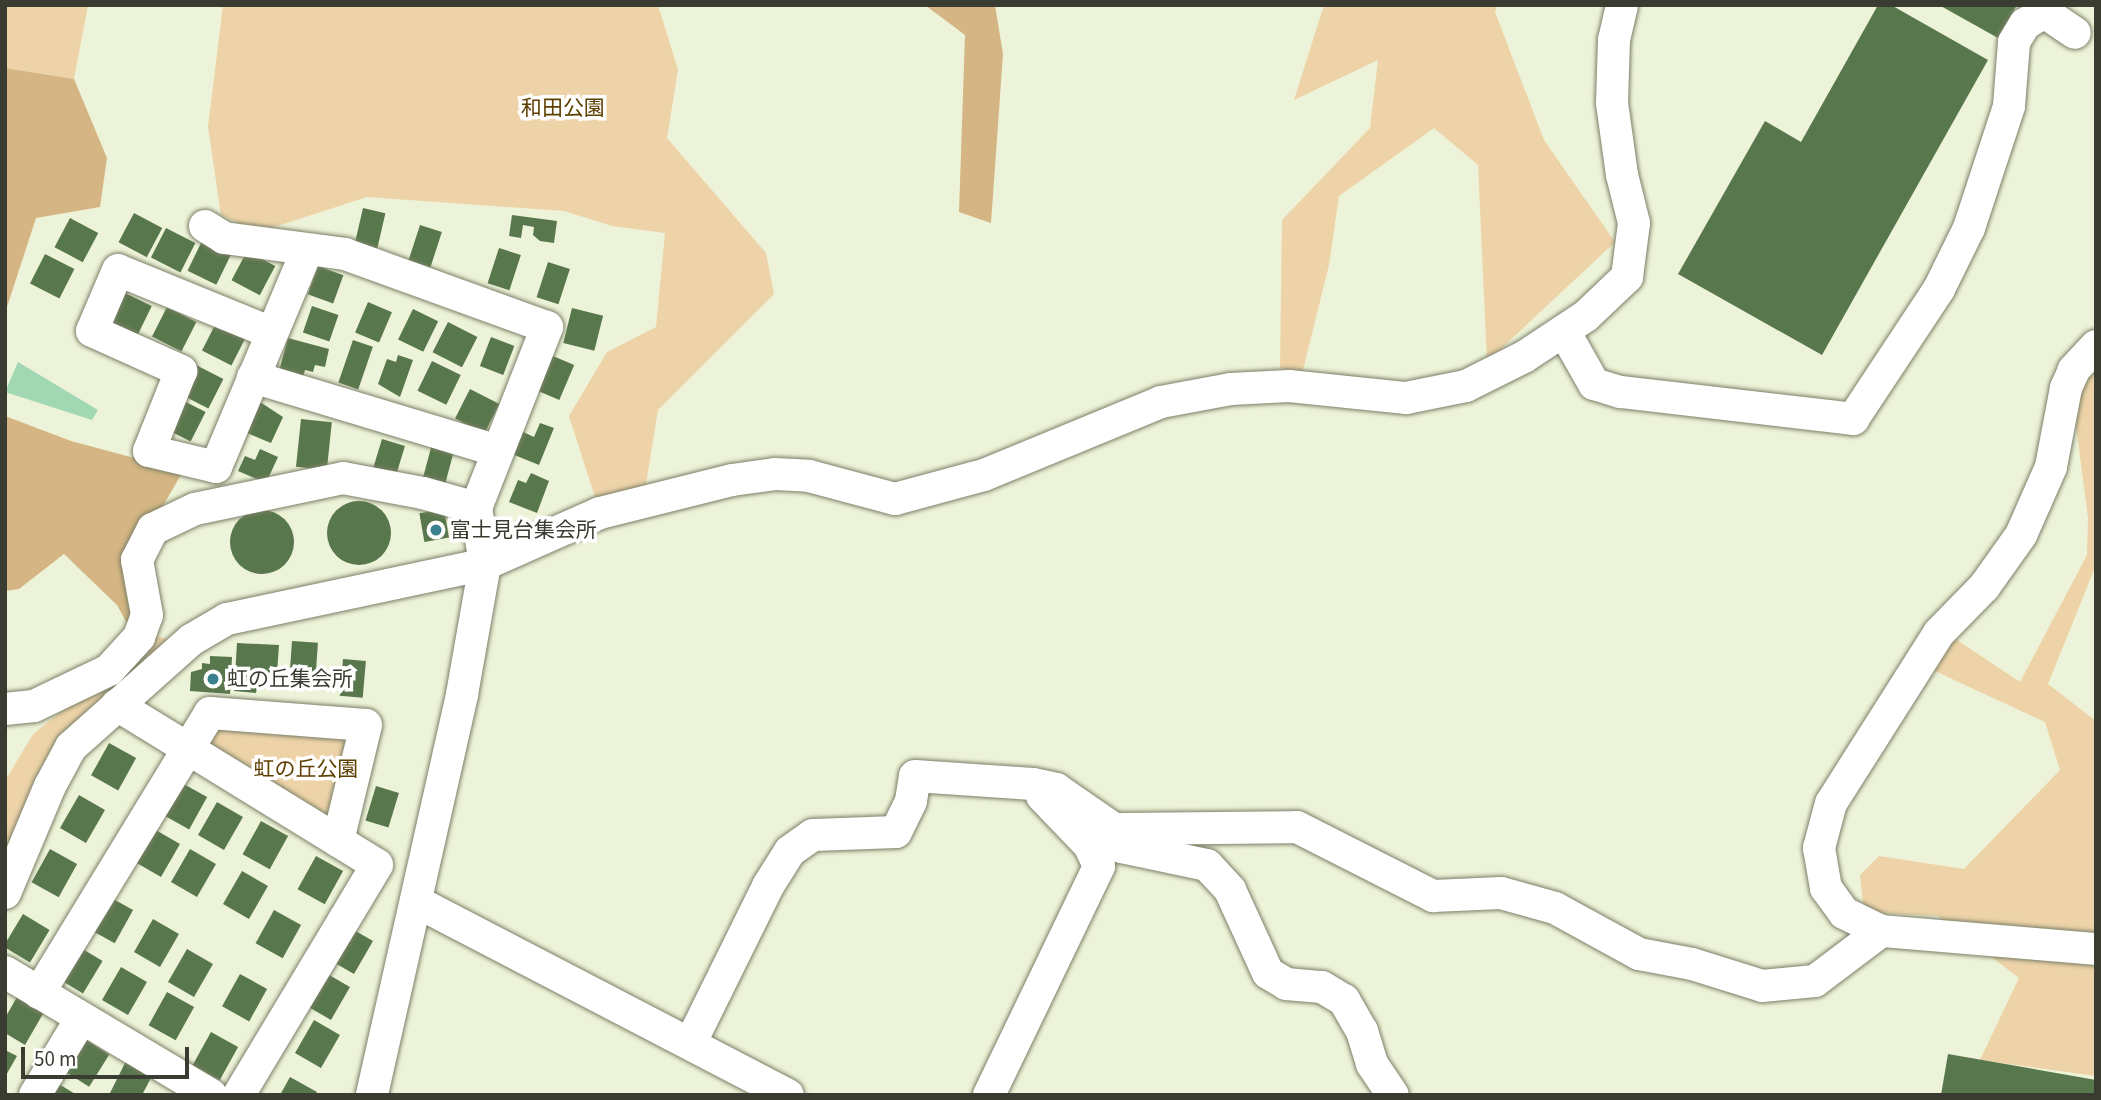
<!DOCTYPE html>
<meta charset="utf-8">
<style>
body{margin:0}
#map{position:relative;width:2101px;height:1100px;overflow:hidden;background:#edf3d8;font-family:"Source Sans 3","Noto Sans JP",sans-serif}
div>[style]{position:absolute}
[style*='--x']{left:calc(var(--x)*1px);top:calc(var(--y)*1px);width:calc(var(--w)*1px);rotate:calc(var(--a)*1deg)}
.green>*{inset:0;background:#eed3a8}
.forest>*{inset:0;background:#d4b583}
.water>*{inset:0;background:#a1d7b3}
.building>*{inset:0;background:#59774c;transform-origin:0 0}
.round{border-radius:50%}
.roads{filter:drop-shadow(0 0 2px #7b8068) drop-shadow(0 0 2px #7b8068)}
.minor>*{height:32px;margin:-16px;padding:0 16px;transform-origin:16px;border-radius:16px;background:#fff}
.dots>*{width:19px;height:19px;translate:-50% -50%;box-sizing:border-box;border:4px solid #fff;border-radius:50%}
span{translate:-50% -50%;white-space:nowrap;text-align:center;line-height:1.15;-webkit-text-stroke:7px #fff;paint-order:stroke}
.park-label{font-size:21px;color:#5e4000}
.poi-label{font-size:21px;color:#3a3c31}
.left{translate:0 -50%;text-align:left}
.frame{position:absolute;inset:0;border:7px solid #3a3c31;pointer-events:none}
.scale{position:absolute;left:21px;top:1047px;width:168px;height:32px;box-sizing:border-box;border:4px solid #3a3c31;border-top:0;padding-left:9px;font-size:21px;line-height:24px;white-space:nowrap;color:#3a3c31;-webkit-text-stroke:5px #fff;paint-order:stroke}
</style>
<div id="map">
<div class="green">
<div style="clip-path:polygon(5px 5px,88px 5px,74px 79px,5px 68px)"></div>
<div style="clip-path:polygon(223px 5px,658px 5px,678px 70px,667px 138px,766px 253px,774px 294px,658px 410px,643px 502px,600px 513px,569px 416px,607px 352px,656px 327px,665px 233px,612px 226px,564px 211px,367px 197px,259px 232px,221px 215px,208px 127px)"></div>
<div style="clip-path:polygon(1324px 5px,1497px 5px,1495px 12px,1544px 140px,1615px 242px,1487px 362px,1478px 165px,1434px 128px,1339px 196px,1329px 265px,1302px 374px,1280px 368px,1282px 220px,1370px 128px,1378px 60px,1294px 100px)"></div>
<div style="clip-path:polygon(2078px 366px,2096px 373px,2096px 565px,2048px 684px,2096px 721px,2096px 1076px,1980px 1060px,2019px 978px,1938px 916px,1864px 912px,1860px 875px,1879px 856px,1964px 869px,2060px 770px,2045px 722px,1922px 665px,1954px 638px,2020px 682px,2087px 555px,2088px 518px,2073px 403px)"></div>
<div style="clip-path:polygon(155px 636px,167px 639px,54px 748px,5px 863px,5px 781px,33px 734px)"></div>
<div style="clip-path:polygon(218px 725px,339px 734px,351px 744px,335px 812px,321px 820px,212px 755px,204px 739px)"></div>
</div>
<div class="forest">
<div style="clip-path:polygon(925px 5px,995px 5px,1003px 54px,991px 223px,959px 212px,965px 35px)"></div>
<div style="clip-path:polygon(5px 68px,74px 79px,107px 158px,100px 207px,36px 218px,5px 313px)"></div>
<div style="clip-path:polygon(5px 416px,71px 441px,183px 471px,159px 513px,134px 636px,117px 605px,64px 554px,19px 589px,5px 591px)"></div>
</div>
<div class="water">
<div style="clip-path:polygon(18px 362px,98px 410px,92px 420px,5px 392px)"></div>
</div>
<div class="building">
<div style="clip-path:polygon(1878px 5px,1891px 5px,1988px 60px,1822px 355px,1678px 274px,1765px 121px,1801px 142px)"></div>
<div style="clip-path:polygon(1939px 5px,2017px 5px,1998px 38px)"></div>
<div style="left:363px;top:208px;width:23px;height:36px;rotate:13deg"></div>
<div style="left:134px;top:213px;width:32px;height:33px;rotate:28deg"></div>
<div style="clip-path:polygon(512px 215px,557px 221px,554px 243px,540px 241px,533px 235px,534px 227px,523px 225px,521px 238px,509px 236px)"></div>
<div style="left:70px;top:218px;width:32px;height:33px;rotate:28deg"></div>
<div style="left:420px;top:225px;width:23px;height:37px;rotate:18deg"></div>
<div style="left:166px;top:228px;width:33px;height:33px;rotate:27deg"></div>
<div style="left:202px;top:241px;width:32px;height:33px;rotate:26deg"></div>
<div style="left:499px;top:248px;width:23px;height:37px;rotate:18deg"></div>
<div style="left:247px;top:251px;width:32px;height:33px;rotate:28deg"></div>
<div style="left:45px;top:254px;width:33px;height:33px;rotate:27deg"></div>
<div style="left:548px;top:262px;width:23px;height:37px;rotate:18deg"></div>
<div style="left:318px;top:266px;width:27px;height:30px;rotate:20deg"></div>
<div style="left:123px;top:292px;width:32px;height:33px;rotate:26deg"></div>
<div style="left:368px;top:302px;width:26px;height:33px;rotate:23deg"></div>
<div style="left:312px;top:306px;width:28px;height:28px;rotate:19deg"></div>
<div style="left:167px;top:307px;width:33px;height:33px;rotate:27deg"></div>
<div style="left:572px;top:308px;width:32px;height:36px;rotate:14deg"></div>
<div style="left:413px;top:309px;width:28px;height:34px;rotate:26deg"></div>
<div style="left:217px;top:321px;width:33px;height:33px;rotate:27deg"></div>
<div style="left:448px;top:322px;width:33px;height:34px;rotate:27deg"></div>
<div style="left:491px;top:337px;width:25px;height:31px;rotate:21deg"></div>
<div style="clip-path:polygon(288px 338px,329px 349px,325px 367px,315px 365px,313px 372px,305px 370px,303px 377px,279px 371px)"></div>
<div style="left:353px;top:340px;width:21px;height:45px;rotate:19deg"></div>
<div style="clip-path:polygon(398px 355px,413px 360px,400px 397px,378px 384px,387px 359px,396px 362px)"></div>
<div style="left:553px;top:356px;width:23px;height:38px;rotate:23deg"></div>
<div style="left:432px;top:361px;width:32px;height:33px;rotate:26deg"></div>
<div style="left:194px;top:364px;width:33px;height:33px;rotate:27deg"></div>
<div style="left:470px;top:389px;width:33px;height:33px;rotate:27deg"></div>
<div style="left:178px;top:398px;width:31px;height:33px;rotate:27deg"></div>
<div style="clip-path:polygon(260px 402px,283px 417px,271px 443px,247px 433px)"></div>
<div style="left:301px;top:419px;width:31px;height:48px;rotate:6deg"></div>
<div style="clip-path:polygon(540px 423px,554px 428px,539px 465px,512px 454px,521px 431px,534px 437px)"></div>
<div style="left:382px;top:439px;width:24px;height:36px;rotate:17deg"></div>
<div style="left:432px;top:444px;width:23px;height:37px;rotate:15deg"></div>
<div style="clip-path:polygon(260px 449px,278px 457px,266px 483px,238px 471px,245px 456px,255px 460px)"></div>
<div style="clip-path:polygon(531px 473px,549px 481px,537px 513px,509px 502px,518px 480px,526px 483px)"></div>
<div class="round" style="left:327px;top:501px;width:64px;height:64px"></div>
<div style="left:444px;top:509px;width:29px;height:25px;rotate:80deg"></div>
<div class="round" style="left:230px;top:510px;width:64px;height:64px"></div>
<div style="left:292px;top:641px;width:26px;height:39px;rotate:4deg"></div>
<div style="clip-path:polygon(237px 643px,279px 645px,277px 673px,260px 672px,256px 693px,234px 691px)"></div>
<div style="clip-path:polygon(210px 656px,232px 657px,230px 694px,190px 691px,191px 672px,202px 669px,202px 663px,210px 664px)"></div>
<div style="left:343px;top:659px;width:23px;height:37px;rotate:5deg"></div>
<div style="left:109px;top:743px;width:31px;height:37px;rotate:29deg"></div>
<div style="left:180px;top:782px;width:31px;height:37px;rotate:29deg"></div>
<div style="left:376px;top:786px;width:24px;height:36px;rotate:17deg"></div>
<div style="left:79px;top:795px;width:30px;height:38px;rotate:30deg"></div>
<div style="left:217px;top:802px;width:30px;height:38px;rotate:30deg"></div>
<div style="left:261px;top:821px;width:31px;height:38px;rotate:29deg"></div>
<div style="left:154px;top:829px;width:30px;height:38px;rotate:30deg"></div>
<div style="left:50px;top:849px;width:31px;height:38px;rotate:29deg"></div>
<div style="left:190px;top:849px;width:30px;height:38px;rotate:30deg"></div>
<div style="left:316px;top:856px;width:31px;height:38px;rotate:29deg"></div>
<div style="left:242px;top:871px;width:30px;height:38px;rotate:30deg"></div>
<div style="left:106px;top:895px;width:31px;height:38px;rotate:29deg"></div>
<div style="left:274px;top:910px;width:31px;height:38px;rotate:29deg"></div>
<div style="left:23px;top:914px;width:31px;height:38px;rotate:31deg"></div>
<div style="left:153px;top:919px;width:30px;height:38px;rotate:30deg"></div>
<div style="left:347px;top:926px;width:30px;height:38px;rotate:30deg"></div>
<div style="left:76px;top:945px;width:31px;height:38px;rotate:31deg"></div>
<div style="left:187px;top:949px;width:30px;height:38px;rotate:30deg"></div>
<div style="left:121px;top:967px;width:30px;height:38px;rotate:30deg"></div>
<div style="left:324px;top:972px;width:30px;height:38px;rotate:30deg"></div>
<div style="left:240px;top:974px;width:31px;height:37px;rotate:29deg"></div>
<div style="left:167px;top:992px;width:31px;height:38px;rotate:29deg"></div>
<div style="clip-path:polygon(17px 997px,44px 1012px,25px 1045px,5px 1033px,5px 1018px)"></div>
<div style="left:314px;top:1020px;width:30px;height:38px;rotate:30deg"></div>
<div style="left:211px;top:1032px;width:31px;height:38px;rotate:29deg"></div>
<div style="left:83px;top:1038px;width:31px;height:38px;rotate:32deg"></div>
<div style="clip-path:polygon(5px 1050px,17px 1056px,5px 1077px)"></div>
<div style="clip-path:polygon(1948px 1054px,2096px 1080px,2096px 1095px,1941px 1095px)"></div>
<div style="clip-path:polygon(126px 1061px,152px 1076px,142px 1095px,109px 1095px)"></div>
<div style="clip-path:polygon(290px 1077px,317px 1092px,315px 1095px,280px 1095px)"></div>
<div style="clip-path:polygon(57px 1083px,77px 1095px,50px 1095px)"></div>
</div>
<div class="roads">
<div class="minor">
<div style="--x:205;--y:226;--w:22;--a:32"></div>
<div style="--x:224;--y:238;--w:122;--a:7.5"></div>
<div style="--x:345;--y:254;--w:215;--a:19.9"></div>
<div style="--x:547;--y:327;--w:194;--a:111.4"></div>
<div style="--x:1564;--y:331;--w:61;--a:60.5"></div>
<div style="--x:1594;--y:384;--w:28;--a:17"></div>
<div style="--x:1621;--y:392;--w:234;--a:6.6"></div>
<div style="--x:1853;--y:419;--w:156;--a:-56.5"></div>
<div style="--x:1939;--y:289;--w:68;--a:-63.8"></div>
<div style="--x:1969;--y:228;--w:128;--a:-71.8"></div>
<div style="--x:2009;--y:106;--w:64;--a:-85.5"></div>
<div style="--x:2014;--y:42;--w:21;--a:-59"></div>
<div style="--x:2025;--y:24;--w:22;--a:-32"></div>
<div style="--x:2044;--y:12;--w:37;--a:34"></div>
<div style="--x:272;--y:333;--w:166;--a:-157.8"></div>
<div style="--x:118;--y:270;--w:66;--a:113.1"></div>
<div style="--x:92;--y:331;--w:98;--a:24.2"></div>
<div style="--x:181;--y:371;--w:86;--a:111.8"></div>
<div style="--x:149;--y:451;--w:69;--a:13.4"></div>
<div style="--x:216;--y:467;--w:235;--a:-67.2"></div>
<div style="--x:2096;--y:346;--w:33;--a:133"></div>
<div style="--x:2074;--y:370;--w:20;--a:114"></div>
<div style="--x:2066;--y:388;--w:80;--a:100.8"></div>
<div style="--x:2051;--y:467;--w:74;--a:113.8"></div>
<div style="--x:2021;--y:535;--w:64;--a:125.4"></div>
<div style="--x:1984;--y:587;--w:64;--a:134.4"></div>
<div style="--x:1939;--y:633;--w:201;--a:122.4"></div>
<div style="--x:1831;--y:803;--w:47;--a:104.9"></div>
<div style="--x:1819;--y:848;--w:41;--a:80.1"></div>
<div style="--x:1826;--y:888;--w:31;--a:54"></div>
<div style="--x:1844;--y:913;--w:41;--a:25.9"></div>
<div style="--x:1881;--y:931;--w:216;--a:4.8"></div>
<div style="--x:253;--y:377;--w:253;--a:16.8"></div>
<div style="--x:117;--y:705;--w:305;--a:31.6"></div>
<div style="--x:377;--y:865;--w:268;--a:121"></div>
<div style="--x:5;--y:709;--w:29;--a:-6"></div>
<div style="--x:34;--y:706;--w:83;--a:-25.6"></div>
<div style="--x:109;--y:670;--w:45;--a:-47.7"></div>
<div style="--x:139;--y:637;--w:23;--a:-70"></div>
<div style="--x:147;--y:615;--w:56;--a:-100.3"></div>
<div style="--x:137;--y:560;--w:35;--a:-63"></div>
<div style="--x:153;--y:529;--w:47;--a:-25.5"></div>
<div style="--x:195;--y:509;--w:151;--a:-11.8"></div>
<div style="--x:343;--y:478;--w:81;--a:10.6"></div>
<div style="--x:423;--y:493;--w:55;--a:15.8"></div>
<div style="--x:476;--y:508;--w:57;--a:80.9"></div>
<div style="--x:485;--y:564;--w:133;--a:100"></div>
<div style="--x:462;--y:695;--w:410;--a:102.7"></div>
<div style="--x:1114;--y:829;--w:183;--a:-0.6"></div>
<div style="--x:1297;--y:827;--w:153;--a:26.9"></div>
<div style="--x:1433;--y:896;--w:68;--a:-2.5"></div>
<div style="--x:1501;--y:893;--w:56;--a:15.5"></div>
<div style="--x:1555;--y:908;--w:96;--a:28.7"></div>
<div style="--x:1639;--y:954;--w:54;--a:10.7"></div>
<div style="--x:1692;--y:964;--w:73;--a:17.4"></div>
<div style="--x:1762;--y:986;--w:53;--a:-5.4"></div>
<div style="--x:1815;--y:981;--w:83;--a:-37.1"></div>
<div style="--x:5;--y:893;--w:116;--a:-67.2"></div>
<div style="--x:50;--y:786;--w:44;--a:-61.7"></div>
<div style="--x:71;--y:747;--w:161;--a:-41.7"></div>
<div style="--x:191;--y:640;--w:42;--a:-30.3"></div>
<div style="--x:227;--y:619;--w:264;--a:-12"></div>
<div style="--x:485;--y:564;--w:126;--a:-23.9"></div>
<div style="--x:600;--y:513;--w:136;--a:-14"></div>
<div style="--x:732;--y:480;--w:43;--a:-7.9"></div>
<div style="--x:775;--y:474;--w:34;--a:3"></div>
<div style="--x:809;--y:476;--w:89;--a:15"></div>
<div style="--x:895;--y:499;--w:92;--a:-15.1"></div>
<div style="--x:984;--y:475;--w:191;--a:-22.4"></div>
<div style="--x:1161;--y:402;--w:71;--a:-10.5"></div>
<div style="--x:1231;--y:389;--w:58;--a:-3"></div>
<div style="--x:1289;--y:386;--w:118;--a:5.9"></div>
<div style="--x:1406;--y:398;--w:61;--a:-11.3"></div>
<div style="--x:1466;--y:386;--w:65;--a:-26.6"></div>
<div style="--x:1524;--y:357;--w:74;--a:-33.5"></div>
<div style="--x:1586;--y:316;--w:57;--a:-43.6"></div>
<div style="--x:1627;--y:277;--w:54;--a:-82.6"></div>
<div style="--x:1634;--y:223;--w:49;--a:-104"></div>
<div style="--x:1622;--y:175;--w:73;--a:-97.9"></div>
<div style="--x:1612;--y:103;--w:63;--a:-88.2"></div>
<div style="--x:1614;--y:40;--w:36;--a:-77"></div>
<div style="--x:417;--y:902;--w:418;--a:27.5"></div>
<div style="--x:5;--y:972;--w:240;--a:30.8"></div>
<div style="--x:39;--y:993;--w:328;--a:-58.6"></div>
<div style="--x:210;--y:713;--w:156;--a:4.4"></div>
<div style="--x:366;--y:725;--w:119;--a:103.6"></div>
<div style="--x:691;--y:1042;--w:174;--a:-63.7"></div>
<div style="--x:768;--y:886;--w:41;--a:-57.8"></div>
<div style="--x:790;--y:851;--w:28;--a:-35"></div>
<div style="--x:813;--y:835;--w:83;--a:-2.1"></div>
<div style="--x:896;--y:832;--w:34;--a:-64"></div>
<div style="--x:911;--y:801;--w:25;--a:-81"></div>
<div style="--x:915;--y:776;--w:118;--a:3.9"></div>
<div style="--x:1033;--y:784;--w:24;--a:12"></div>
<div style="--x:1056;--y:789;--w:70;--a:34.6"></div>
<div style="--x:1114;--y:829;--w:20;--a:66"></div>
<div style="--x:1122;--y:847;--w:87;--a:12"></div>
<div style="--x:1207;--y:865;--w:34;--a:47"></div>
<div style="--x:1230;--y:890;--w:91;--a:65.4"></div>
<div style="--x:1268;--y:973;--w:21;--a:31"></div>
<div style="--x:1286;--y:984;--w:36;--a:5"></div>
<div style="--x:1322;--y:987;--w:26;--a:31"></div>
<div style="--x:1344;--y:1000;--w:36;--a:60"></div>
<div style="--x:1362;--y:1031;--w:34;--a:73"></div>
<div style="--x:1372;--y:1064;--w:37;--a:56"></div>
<div style="--x:35;--y:1095;--w:89;--a:-58.8"></div>
<div style="--x:989;--y:1095;--w:254;--a:-64.3"></div>
<div style="--x:1099;--y:866;--w:23;--a:-115"></div>
<div style="--x:1089;--y:845;--w:68;--a:-133.8"></div>
</div>
</div>
<div class="dots">
<div style="left:436px;top:530px;background:#3b808e"></div>
<div style="left:213px;top:679px;background:#3b808e"></div>
</div>
<div class="park-label">
<span style="left:563px;top:108px">和田公園</span>
<span style="left:306px;top:769px">虹の丘公園</span>
</div>
<div class="poi-label">
<span class="left" style="left:450px;top:530px">富士見台集会所</span>
<span class="left" style="left:227px;top:679px">虹の丘集会所</span>
</div>
<div class="frame"></div>
<div class="scale">50 m</div>
</div>
